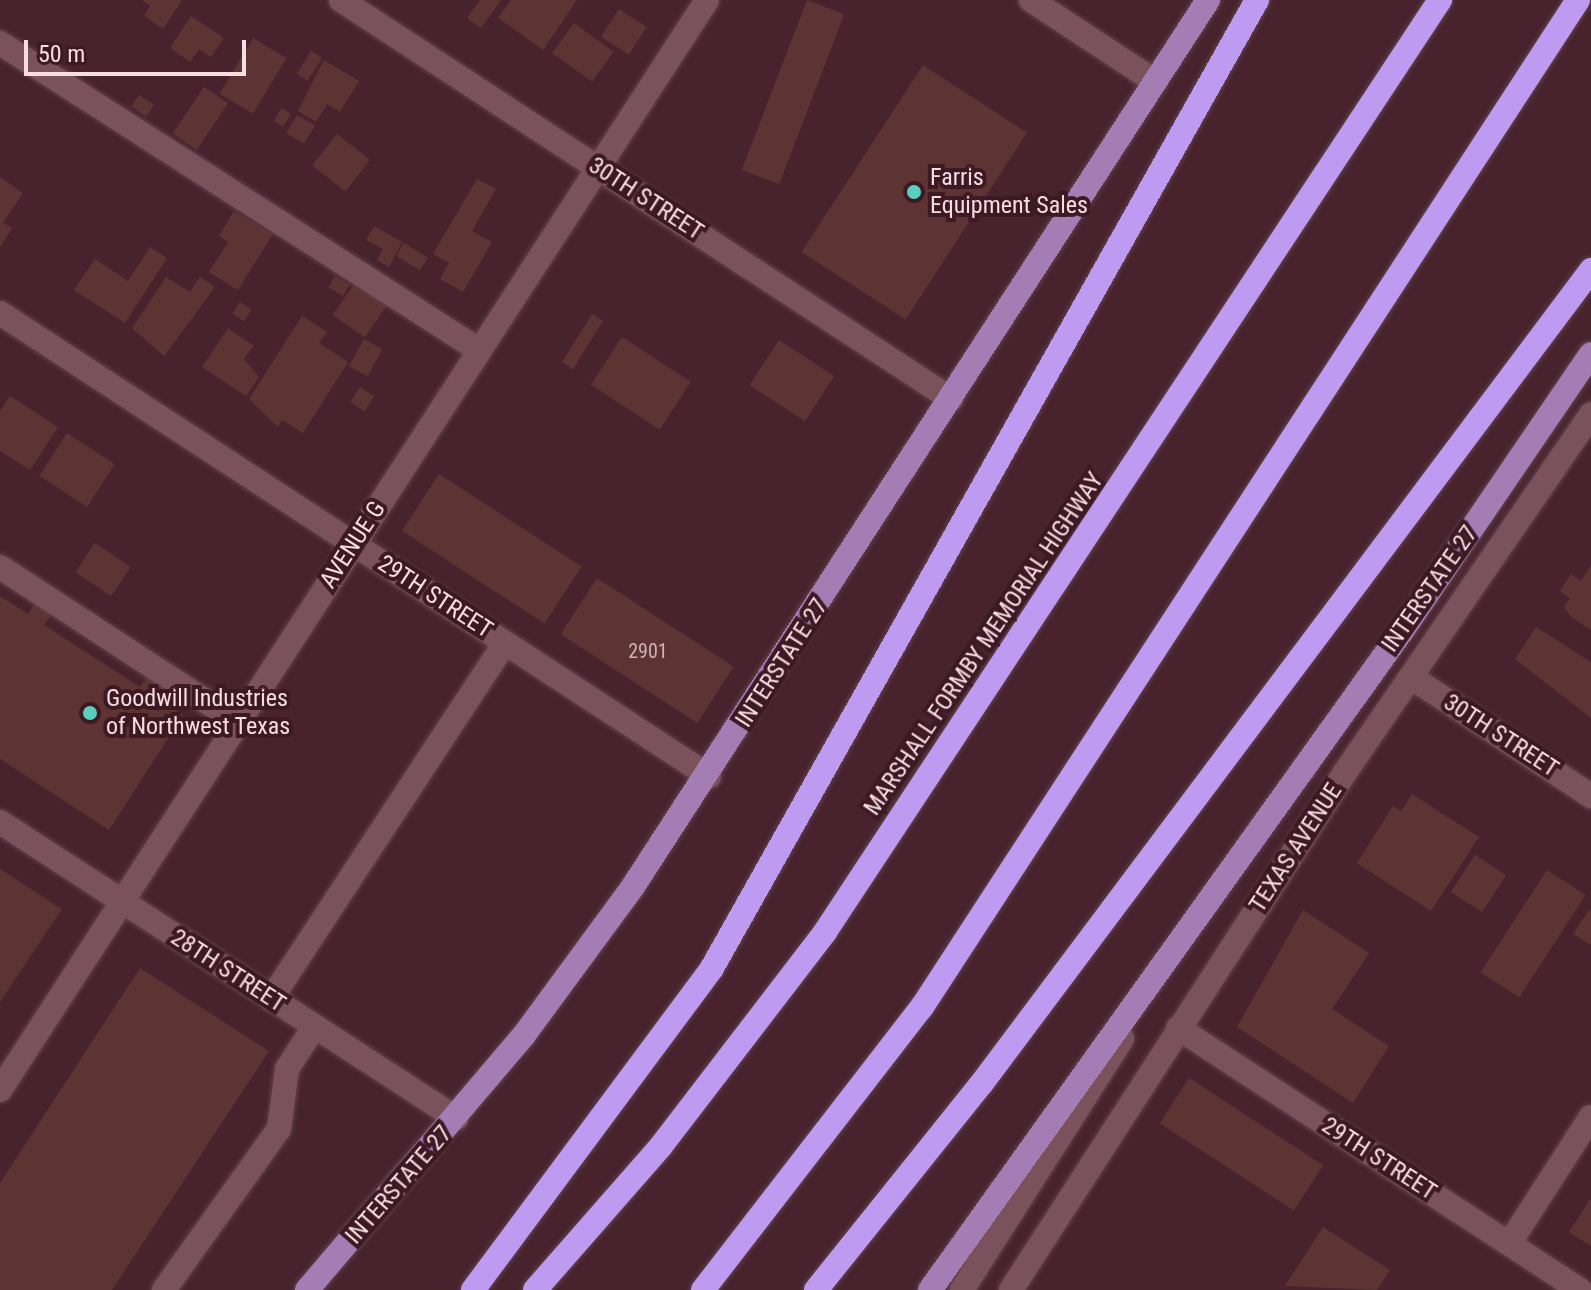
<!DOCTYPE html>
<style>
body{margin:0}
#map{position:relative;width:1591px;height:1290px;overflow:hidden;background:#48232e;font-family:"Roboto Condensed",sans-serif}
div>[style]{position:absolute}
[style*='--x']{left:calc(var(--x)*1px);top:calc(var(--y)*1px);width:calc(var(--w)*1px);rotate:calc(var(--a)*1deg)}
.building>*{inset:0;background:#5d3433;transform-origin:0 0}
.roads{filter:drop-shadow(0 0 2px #61414b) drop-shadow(0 0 2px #61414b)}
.minor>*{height:24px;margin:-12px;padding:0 12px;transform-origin:12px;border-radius:12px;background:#7b515b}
.major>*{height:24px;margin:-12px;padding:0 12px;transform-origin:12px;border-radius:12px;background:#a37db4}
.highway>*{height:24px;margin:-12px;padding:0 12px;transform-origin:12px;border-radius:12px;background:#be9bf0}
.dots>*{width:22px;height:22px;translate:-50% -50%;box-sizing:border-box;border:4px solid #3d1924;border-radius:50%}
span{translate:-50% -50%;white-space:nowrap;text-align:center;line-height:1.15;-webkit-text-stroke:8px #3d1924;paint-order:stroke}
.number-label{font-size:20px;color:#d0b3b6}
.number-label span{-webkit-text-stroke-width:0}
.poi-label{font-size:24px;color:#f6dde2}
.left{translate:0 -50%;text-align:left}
.street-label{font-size:24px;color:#f6dde2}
.scale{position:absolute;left:24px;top:40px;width:222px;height:36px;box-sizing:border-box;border:4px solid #f6dde2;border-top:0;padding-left:10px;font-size:24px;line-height:28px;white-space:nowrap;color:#f6dde2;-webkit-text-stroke:6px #3d1924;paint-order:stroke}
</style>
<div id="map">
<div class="building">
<div style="clip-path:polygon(142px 0,182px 0,163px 29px,144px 16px,150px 6px)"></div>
<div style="clip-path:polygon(480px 0,501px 0,481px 28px,467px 18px)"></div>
<div style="clip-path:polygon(511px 0,577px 0,543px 50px,498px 18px)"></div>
<div style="left:807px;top:0;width:40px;height:182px;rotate:21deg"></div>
<div style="left:619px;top:9px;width:33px;height:33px;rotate:33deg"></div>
<div style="clip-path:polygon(191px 16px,224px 38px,211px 57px,199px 49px,190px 62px,170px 48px)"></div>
<div style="left:574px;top:23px;width:49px;height:37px;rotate:36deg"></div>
<div style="left:253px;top:38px;width:39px;height:65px;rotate:31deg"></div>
<div style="left:311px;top:51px;width:13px;height:27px;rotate:32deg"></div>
<div style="clip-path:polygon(324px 60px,359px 81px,340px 112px,327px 104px,316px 122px,298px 111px)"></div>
<div style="left:923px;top:65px;width:124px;height:223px;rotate:33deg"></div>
<div style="left:204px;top:87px;width:29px;height:56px;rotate:34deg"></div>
<div style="left:139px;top:95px;width:18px;height:14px;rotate:34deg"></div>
<div style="left:282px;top:108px;width:11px;height:15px;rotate:34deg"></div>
<div style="left:297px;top:115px;width:21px;height:21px;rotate:31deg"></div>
<div style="left:337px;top:134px;width:42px;height:40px;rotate:38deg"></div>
<div style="clip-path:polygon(0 177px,23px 193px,3px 223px,12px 228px,0 247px)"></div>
<div style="clip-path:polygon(477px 179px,496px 189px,472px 231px,492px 242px,463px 292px,440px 279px,449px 263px,433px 254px)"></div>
<div style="clip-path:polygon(234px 211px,273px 234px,238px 290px,209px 272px,228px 242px,219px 236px)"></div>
<div style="clip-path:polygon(374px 226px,402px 242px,389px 267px,377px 260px,383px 249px,366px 240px)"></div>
<div style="left:404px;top:243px;width:28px;height:15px;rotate:32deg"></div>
<div style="clip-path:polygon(150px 247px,167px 258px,125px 323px,74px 290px,95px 259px,128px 281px)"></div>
<div style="left:335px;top:276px;width:17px;height:13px;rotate:31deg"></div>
<div style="clip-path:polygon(166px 277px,190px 292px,200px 277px,215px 287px,164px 356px,132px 328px)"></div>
<div style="left:355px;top:283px;width:39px;height:39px;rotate:35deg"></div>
<div style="left:240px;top:302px;width:14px;height:14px;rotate:34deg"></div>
<div style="left:592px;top:314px;width:13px;height:57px;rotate:32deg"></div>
<div style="clip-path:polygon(302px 316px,327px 332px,319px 343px,348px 362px,303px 433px,282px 420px,278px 427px,249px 399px)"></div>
<div style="clip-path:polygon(228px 328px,254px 346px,244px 359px,259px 377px,246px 396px,202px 367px)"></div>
<div style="left:622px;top:337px;width:82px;height:57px;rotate:33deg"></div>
<div style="left:364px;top:339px;width:21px;height:31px;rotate:29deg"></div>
<div style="left:779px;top:340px;width:66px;height:54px;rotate:33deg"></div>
<div style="left:360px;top:387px;width:17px;height:18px;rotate:33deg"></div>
<div style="clip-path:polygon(10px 396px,58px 427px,30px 470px,0 451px,0 411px)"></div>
<div style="left:67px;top:433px;width:57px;height:51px;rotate:33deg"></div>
<div style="left:439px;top:474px;width:170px;height:68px;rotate:33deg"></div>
<div style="left:95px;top:543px;width:43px;height:35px;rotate:34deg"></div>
<div style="clip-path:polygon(1591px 565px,1591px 630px,1571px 617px,1564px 607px,1570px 598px,1560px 591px,1571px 574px,1581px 581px)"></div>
<div style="left:597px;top:578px;width:163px;height:67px;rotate:33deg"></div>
<div style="clip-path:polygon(0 596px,28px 614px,36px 601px,53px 612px,44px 625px,140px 687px,147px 676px,182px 699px,175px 710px,183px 715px,109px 830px,0 759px)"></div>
<div style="clip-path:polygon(1536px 627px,1591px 662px,1591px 718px,1515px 659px)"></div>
<div style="clip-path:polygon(1412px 794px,1479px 837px,1431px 911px,1357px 863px,1393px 806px,1401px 811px)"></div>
<div style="left:1475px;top:855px;width:37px;height:44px;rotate:33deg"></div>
<div style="clip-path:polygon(0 869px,62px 909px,0 1002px)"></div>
<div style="left:1547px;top:870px;width:46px;height:122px;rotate:33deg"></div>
<div style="clip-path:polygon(1303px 910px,1369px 953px,1332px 1009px,1389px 1046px,1353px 1103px,1237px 1027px)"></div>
<div style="clip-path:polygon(1589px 910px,1591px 911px,1591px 945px,1573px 934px)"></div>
<div style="clip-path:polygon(140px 968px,269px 1051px,112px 1290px,0 1290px,0 1183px)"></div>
<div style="left:1189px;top:1078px;width:160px;height:54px;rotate:33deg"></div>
<div style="clip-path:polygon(1591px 1198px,1591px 1246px,1569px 1232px)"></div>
<div style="clip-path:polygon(1323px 1227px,1390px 1270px,1377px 1290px,1285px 1286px)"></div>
</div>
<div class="roads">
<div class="minor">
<div style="--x:341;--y:0;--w:729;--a:33.19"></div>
<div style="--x:1031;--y:0;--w:149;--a:33.3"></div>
<div style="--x:0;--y:43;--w:569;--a:32.66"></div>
<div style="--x:0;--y:313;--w:847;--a:33.15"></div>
<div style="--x:0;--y:567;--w:284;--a:33.1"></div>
<div style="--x:1411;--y:677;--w:216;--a:33.5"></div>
<div style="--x:0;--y:822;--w:544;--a:32.99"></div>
<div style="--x:271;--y:999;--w:426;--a:-56.7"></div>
<div style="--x:1178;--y:1028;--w:480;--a:33.1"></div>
<div style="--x:0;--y:1090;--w:1299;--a:-57.03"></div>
<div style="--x:1509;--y:1244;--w:151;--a:-57.2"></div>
<div style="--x:164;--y:1290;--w:198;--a:-54.5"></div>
<div style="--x:279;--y:1129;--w:61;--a:-82.4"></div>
<div style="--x:287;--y:1069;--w:50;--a:-57.3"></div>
<div style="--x:962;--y:1290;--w:298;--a:-57.5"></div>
<div style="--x:1011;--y:1290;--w:618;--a:-57.16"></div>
<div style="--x:1346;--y:771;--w:433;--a:-55.5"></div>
</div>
<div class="major">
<div style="--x:307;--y:1290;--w:335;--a:-49.6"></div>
<div style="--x:524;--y:1035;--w:186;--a:-53.7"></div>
<div style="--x:634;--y:885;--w:1055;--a:-57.03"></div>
<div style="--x:930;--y:1290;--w:811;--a:-54.39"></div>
<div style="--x:1402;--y:631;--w:335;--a:-55.7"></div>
</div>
<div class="highway">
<div style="--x:473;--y:1290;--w:401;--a:-53.4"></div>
<div style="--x:712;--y:968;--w:1111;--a:-60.62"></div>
<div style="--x:535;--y:1290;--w:191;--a:-48.8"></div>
<div style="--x:661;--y:1146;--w:270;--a:-52.5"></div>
<div style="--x:825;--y:932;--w:1117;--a:-56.58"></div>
<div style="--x:703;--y:1290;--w:358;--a:-52.3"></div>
<div style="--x:922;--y:1007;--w:1202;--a:-56.92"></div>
<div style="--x:816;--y:1290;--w:265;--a:-51.3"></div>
<div style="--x:982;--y:1083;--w:1016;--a:-53.16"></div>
</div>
</div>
<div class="dots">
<div style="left:914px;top:192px;background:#5acebd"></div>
<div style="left:90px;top:713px;background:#5acebd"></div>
</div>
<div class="number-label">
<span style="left:648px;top:651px">2901</span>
</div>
<div class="poi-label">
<span class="left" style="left:930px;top:192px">Farris<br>Equipment Sales</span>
<span class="left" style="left:106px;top:713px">Goodwill Industries<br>of Northwest Texas</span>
</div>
<div class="street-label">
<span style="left:646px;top:199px;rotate:33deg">30TH STREET</span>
<span style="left:353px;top:545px;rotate:-57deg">AVENUE G</span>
<span style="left:1430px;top:589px;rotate:-55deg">INTERSTATE 27</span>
<span style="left:435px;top:597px;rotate:33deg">29TH STREET</span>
<span style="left:984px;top:644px;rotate:-56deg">MARSHALL FORMBY MEMORIAL HIGHWAY</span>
<span style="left:782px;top:663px;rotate:-57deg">INTERSTATE 27</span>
<span style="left:1501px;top:736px;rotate:33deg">30TH STREET</span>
<span style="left:1296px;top:848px;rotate:-57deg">TEXAS AVENUE</span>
<span style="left:228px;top:971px;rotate:33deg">28TH STREET</span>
<span style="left:1379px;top:1159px;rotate:33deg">29TH STREET</span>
<span style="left:399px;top:1185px;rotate:-49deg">INTERSTATE 27</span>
</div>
<div class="scale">50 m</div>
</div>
